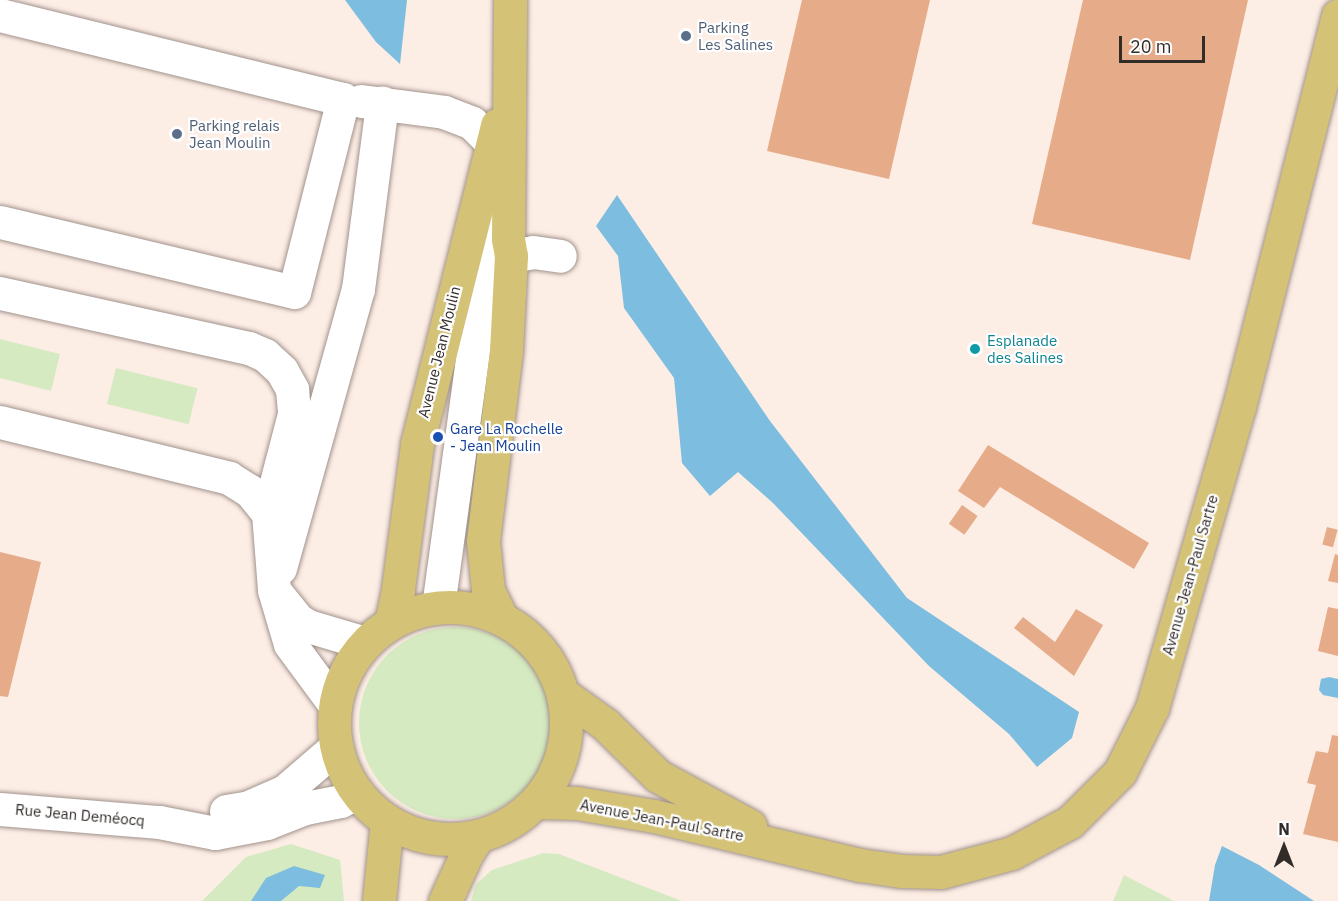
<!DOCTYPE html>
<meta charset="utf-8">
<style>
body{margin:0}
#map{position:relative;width:1338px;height:901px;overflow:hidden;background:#fcede5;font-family:"IBM Plex Sans",sans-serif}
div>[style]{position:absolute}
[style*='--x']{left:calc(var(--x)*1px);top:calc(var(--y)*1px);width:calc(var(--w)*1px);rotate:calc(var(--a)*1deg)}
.green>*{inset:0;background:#d5eac1;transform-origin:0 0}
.round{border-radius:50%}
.water>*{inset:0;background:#7dbddf}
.building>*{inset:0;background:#e6ac8a;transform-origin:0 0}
.roads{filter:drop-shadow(0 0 2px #a1938c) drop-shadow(0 0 2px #a1938c)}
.minor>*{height:33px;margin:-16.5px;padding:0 16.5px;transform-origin:16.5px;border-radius:16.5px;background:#fff}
.major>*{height:33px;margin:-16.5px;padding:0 16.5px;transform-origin:16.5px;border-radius:16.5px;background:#d4c277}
.major>.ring{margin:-16.5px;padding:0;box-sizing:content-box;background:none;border:33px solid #d4c277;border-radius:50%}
.dots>*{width:16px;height:16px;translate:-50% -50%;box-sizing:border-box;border:3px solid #fefefe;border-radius:50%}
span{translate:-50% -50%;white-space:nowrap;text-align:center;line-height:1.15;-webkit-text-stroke:4.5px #fefefe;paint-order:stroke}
.service-label{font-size:15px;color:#4e5e75}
.left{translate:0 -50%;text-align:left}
.culture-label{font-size:15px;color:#0d838f}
.street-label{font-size:15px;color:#322c29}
.transit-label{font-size:15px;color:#164399}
.north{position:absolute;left:1254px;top:817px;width:60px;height:60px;-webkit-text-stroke:4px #fefefe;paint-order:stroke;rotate:0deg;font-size:16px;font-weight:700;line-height:24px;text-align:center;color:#322c29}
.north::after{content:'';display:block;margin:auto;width:21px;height:27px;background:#322c29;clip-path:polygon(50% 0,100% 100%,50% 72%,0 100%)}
.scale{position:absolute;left:1119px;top:36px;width:86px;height:27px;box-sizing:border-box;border:3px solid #322c29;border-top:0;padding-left:8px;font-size:18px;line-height:21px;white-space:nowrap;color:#322c29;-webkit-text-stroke:4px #fefefe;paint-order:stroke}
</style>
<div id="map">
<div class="green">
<div style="clip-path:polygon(0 339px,60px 354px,51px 391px,0 378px)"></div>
<div style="left:116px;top:368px;width:84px;height:37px;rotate:14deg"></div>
<div class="round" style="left:359px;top:627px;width:192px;height:192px"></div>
<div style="clip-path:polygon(291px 844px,340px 860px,344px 901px,202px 901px,246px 857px)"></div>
<div style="clip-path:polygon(543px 853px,559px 854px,682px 901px,471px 901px,476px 884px,492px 870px)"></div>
<div style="clip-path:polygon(1124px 875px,1174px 901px,1113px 901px)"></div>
</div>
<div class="water">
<div style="clip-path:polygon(345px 0,407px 0,400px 64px,376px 42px)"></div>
<div style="clip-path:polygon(617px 195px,770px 421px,907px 598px,1079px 712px,1072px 738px,1037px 767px,1009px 734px,929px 666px,773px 503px,738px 472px,710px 496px,682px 463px,674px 378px,624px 308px,618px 256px,596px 226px)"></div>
<div style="clip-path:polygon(1329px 677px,1338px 679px,1338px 698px,1323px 695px,1319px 690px,1321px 679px)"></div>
<div style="clip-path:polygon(1222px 846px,1259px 865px,1314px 901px,1209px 901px,1215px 865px)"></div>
<div style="clip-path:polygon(294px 866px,325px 875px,320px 888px,299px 886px,281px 901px,251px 901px,266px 878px)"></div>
</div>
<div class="building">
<div style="clip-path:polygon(802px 0,930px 0,889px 179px,767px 151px)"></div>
<div style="clip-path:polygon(1083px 0,1248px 0,1190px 260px,1032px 224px)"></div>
<div style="clip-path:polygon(988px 445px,1149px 543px,1134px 569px,1000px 487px,984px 508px,958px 491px)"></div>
<div style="left:962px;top:505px;width:19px;height:23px;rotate:35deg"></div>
<div style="left:1327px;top:527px;width:11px;height:18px;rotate:15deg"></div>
<div style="clip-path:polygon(0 552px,41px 562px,8px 697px,0 696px)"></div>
<div style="clip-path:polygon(1335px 554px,1338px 555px,1338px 583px,1328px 581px)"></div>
<div style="clip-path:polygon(1328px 607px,1338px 609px,1338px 656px,1318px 651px)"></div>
<div style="clip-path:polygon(1076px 609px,1103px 625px,1074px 676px,1014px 628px,1023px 617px,1055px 642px)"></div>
<div style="clip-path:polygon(1332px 735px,1338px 736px,1338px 842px,1303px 834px,1316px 785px,1307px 783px,1316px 751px,1328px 753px)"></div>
</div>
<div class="roads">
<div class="minor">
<div style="--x:0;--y:15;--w:353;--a:13.8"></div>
<div style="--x:343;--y:99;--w:199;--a:104.2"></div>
<div style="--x:294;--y:292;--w:302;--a:-166.6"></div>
<div style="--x:361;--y:101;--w:84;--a:7.5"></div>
<div style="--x:444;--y:112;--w:30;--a:21"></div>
<div style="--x:472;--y:123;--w:28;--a:45"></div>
<div style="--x:511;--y:256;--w:22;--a:-10"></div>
<div style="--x:533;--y:252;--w:27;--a:8"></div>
<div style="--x:0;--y:293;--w:255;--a:12.5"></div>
<div style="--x:249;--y:348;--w:17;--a:24"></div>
<div style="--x:265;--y:355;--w:23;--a:43"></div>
<div style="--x:282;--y:371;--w:21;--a:61"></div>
<div style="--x:292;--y:389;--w:25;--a:85"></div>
<div style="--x:294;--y:414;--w:102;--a:104.7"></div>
<div style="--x:268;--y:513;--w:77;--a:85.5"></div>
<div style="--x:274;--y:590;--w:56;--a:73.5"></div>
<div style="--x:290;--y:644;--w:76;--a:53.6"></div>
<div style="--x:0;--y:422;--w:236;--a:13.7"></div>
<div style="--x:229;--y:478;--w:25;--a:32"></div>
<div style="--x:250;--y:491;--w:28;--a:51"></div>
<div style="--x:280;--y:568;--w:290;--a:-74.4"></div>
<div style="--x:358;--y:289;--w:188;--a:-82.6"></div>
<div style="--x:277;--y:594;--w:33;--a:51"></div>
<div style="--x:298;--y:620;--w:12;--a:31"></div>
<div style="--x:308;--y:626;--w:59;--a:16.6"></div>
<div style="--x:438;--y:607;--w:437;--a:-82.2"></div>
<div style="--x:0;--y:809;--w:160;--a:4.7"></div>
<div style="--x:159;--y:822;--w:57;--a:11.1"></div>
<div style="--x:215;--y:833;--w:53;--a:-10.9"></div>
<div style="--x:267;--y:823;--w:41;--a:-21.5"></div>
<div style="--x:305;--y:808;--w:36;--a:-11"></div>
<div style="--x:340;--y:801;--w:19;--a:-25"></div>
<div style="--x:226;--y:811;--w:20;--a:-9"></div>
<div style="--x:246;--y:808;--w:43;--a:-23.6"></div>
<div style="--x:285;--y:791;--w:67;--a:-40.8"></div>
</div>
<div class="major">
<div class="ring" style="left:334px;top:607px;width:199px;height:199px"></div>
<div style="--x:502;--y:619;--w:32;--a:-116"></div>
<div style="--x:488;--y:590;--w:49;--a:-95.8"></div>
<div style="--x:483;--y:541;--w:191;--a:-83.1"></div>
<div style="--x:506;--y:351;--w:95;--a:-87"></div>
<div style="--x:511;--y:256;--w:17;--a:-100"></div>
<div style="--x:508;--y:239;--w:239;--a:-89.5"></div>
<div style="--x:391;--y:623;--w:35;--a:-78"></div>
<div style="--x:398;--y:589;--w:146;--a:-82.5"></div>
<div style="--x:417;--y:444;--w:329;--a:-75.9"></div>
<div style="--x:564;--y:695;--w:50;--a:35.3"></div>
<div style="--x:605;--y:724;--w:74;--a:44.5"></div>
<div style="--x:658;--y:776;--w:105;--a:28.5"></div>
<div style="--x:537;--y:802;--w:40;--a:1.4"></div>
<div style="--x:577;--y:803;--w:78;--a:9.6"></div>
<div style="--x:654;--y:816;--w:212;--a:13.4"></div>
<div style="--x:860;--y:865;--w:41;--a:8.3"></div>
<div style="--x:901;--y:871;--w:40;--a:1.4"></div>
<div style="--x:941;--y:872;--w:73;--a:-15"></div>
<div style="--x:1012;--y:853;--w:66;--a:-28.1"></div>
<div style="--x:1070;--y:822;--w:71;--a:-45"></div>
<div style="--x:1120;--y:772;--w:72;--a:-63.4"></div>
<div style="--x:1152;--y:708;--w:313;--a:-73.9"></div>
<div style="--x:1239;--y:407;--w:404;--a:-75.8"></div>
<div style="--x:379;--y:901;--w:80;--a:-84.3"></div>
<div style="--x:445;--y:901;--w:53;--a:-65.4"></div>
<div style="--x:467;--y:853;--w:20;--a:-57"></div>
</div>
</div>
<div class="dots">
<div style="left:686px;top:36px;background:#5c6f8a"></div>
<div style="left:177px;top:134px;background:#5c6f8a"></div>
<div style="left:975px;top:349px;background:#0f9aa8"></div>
<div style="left:438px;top:437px;background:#1a4fb4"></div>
</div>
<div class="service-label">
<span class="left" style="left:698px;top:36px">Parking<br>Les Salines</span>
<span class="left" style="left:189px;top:134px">Parking relais<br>Jean Moulin</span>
</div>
<div class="culture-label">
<span class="left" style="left:987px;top:349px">Esplanade<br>des Salines</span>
</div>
<div class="street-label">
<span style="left:439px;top:352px;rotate:-76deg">Avenue Jean Moulin</span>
<span style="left:1190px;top:575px;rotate:-74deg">Avenue Jean-Paul Sartre</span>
<span style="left:80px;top:815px;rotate:5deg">Rue Jean Deméocq</span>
<span style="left:662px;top:820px;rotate:11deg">Avenue Jean-Paul Sartre</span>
</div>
<div class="transit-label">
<span class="left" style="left:450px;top:437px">Gare La Rochelle<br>- Jean Moulin</span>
</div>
<div class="north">N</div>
<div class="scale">20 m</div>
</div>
